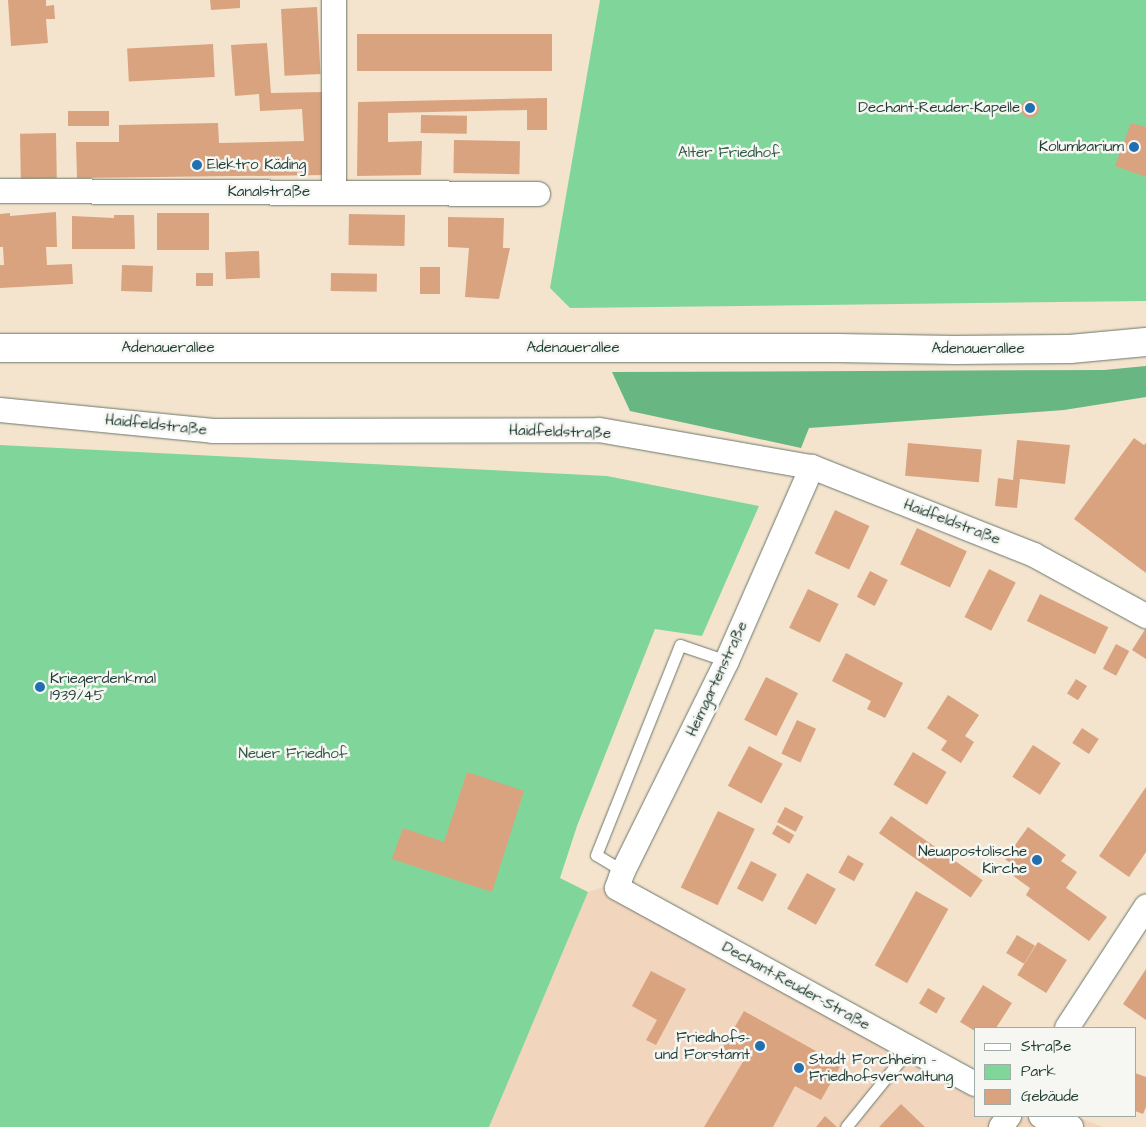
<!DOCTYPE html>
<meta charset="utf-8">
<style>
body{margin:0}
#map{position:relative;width:1146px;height:1127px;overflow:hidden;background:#f4e4ce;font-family:"Architects Daughter",sans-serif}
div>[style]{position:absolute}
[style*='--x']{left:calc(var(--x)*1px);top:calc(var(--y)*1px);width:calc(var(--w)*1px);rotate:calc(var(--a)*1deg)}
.built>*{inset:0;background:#f1d5bd}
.green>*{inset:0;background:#80d69a}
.forest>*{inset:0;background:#68b782}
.building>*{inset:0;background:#d9a37f;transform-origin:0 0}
.round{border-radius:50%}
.roads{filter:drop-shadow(0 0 1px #6a776a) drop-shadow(0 0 1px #6a776a)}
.lane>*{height:11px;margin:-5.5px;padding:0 5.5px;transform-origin:5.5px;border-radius:5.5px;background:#fff}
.street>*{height:24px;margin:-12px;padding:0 12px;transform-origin:12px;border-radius:12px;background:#fff}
.secondary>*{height:28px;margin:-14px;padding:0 14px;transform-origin:14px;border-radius:14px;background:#fff}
.dots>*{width:14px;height:14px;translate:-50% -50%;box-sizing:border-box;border:2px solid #f6f6f2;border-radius:50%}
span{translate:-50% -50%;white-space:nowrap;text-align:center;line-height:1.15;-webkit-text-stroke:5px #f6f6f2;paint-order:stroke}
.poi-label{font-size:15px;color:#1f3d34}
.right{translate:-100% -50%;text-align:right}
.left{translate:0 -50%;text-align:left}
.park-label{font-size:15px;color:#325c48}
.street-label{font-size:15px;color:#1f3d34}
.legend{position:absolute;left:974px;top:1027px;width:162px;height:90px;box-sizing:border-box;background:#f6f6f2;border:1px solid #a0aca6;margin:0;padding:6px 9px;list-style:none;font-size:15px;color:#1f3d34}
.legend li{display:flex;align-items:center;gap:10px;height:25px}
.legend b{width:25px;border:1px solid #a0aca6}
</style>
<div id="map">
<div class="built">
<div style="clip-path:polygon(623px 881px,975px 1070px,975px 1116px,1075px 1116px,1103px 1127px,489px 1127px,588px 892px)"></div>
</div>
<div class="green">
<div style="clip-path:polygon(600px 0,1146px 0,1146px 301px,570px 308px,550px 288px)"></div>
<div style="clip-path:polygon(0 445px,607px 476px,759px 506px,702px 636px,655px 629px,577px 826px,560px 878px,588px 892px,489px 1127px,0 1127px)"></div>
</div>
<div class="forest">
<div style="clip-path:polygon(1146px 366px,1146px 397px,1064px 410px,809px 428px,801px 448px,630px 411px,612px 372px,1104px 370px)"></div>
</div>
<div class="building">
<div style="clip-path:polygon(8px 0,46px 0,46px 6px,54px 5px,55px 19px,46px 19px,48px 43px,11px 46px)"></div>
<div style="clip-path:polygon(210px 0,240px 0,240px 8px,211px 10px)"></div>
<div style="left:317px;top:7px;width:67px;height:36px;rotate:87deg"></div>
<div style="left:357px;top:34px;width:195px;height:37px"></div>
<div style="clip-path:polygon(267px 43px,271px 93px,324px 92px,327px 175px,77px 178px,76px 142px,119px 142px,119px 125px,218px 123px,219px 143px,304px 141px,302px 109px,260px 111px,259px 94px,235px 96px,231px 45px)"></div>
<div style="left:213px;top:44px;width:33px;height:86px;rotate:87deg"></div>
<div style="clip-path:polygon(547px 98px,547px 130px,527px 130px,527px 110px,388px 113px,388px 142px,422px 141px,421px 175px,357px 176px,358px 102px)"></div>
<div class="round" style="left:1021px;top:100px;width:18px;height:18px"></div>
<div style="left:109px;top:111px;width:15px;height:41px;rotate:90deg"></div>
<div style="left:421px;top:115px;width:46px;height:18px;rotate:1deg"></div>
<div style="clip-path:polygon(1131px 123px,1146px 127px,1146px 177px,1115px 166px)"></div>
<div style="left:56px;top:133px;width:45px;height:36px;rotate:89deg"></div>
<div style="left:454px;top:140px;width:66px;height:33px;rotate:1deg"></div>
<div style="clip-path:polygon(56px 212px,57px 247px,46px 247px,47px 265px,72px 264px,73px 284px,0 288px,0 265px,4px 265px,3px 247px,0 247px,0 214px,10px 213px,10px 216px)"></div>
<div style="left:209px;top:213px;width:37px;height:52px;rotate:90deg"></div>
<div style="left:349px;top:214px;width:56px;height:31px;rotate:1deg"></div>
<div style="clip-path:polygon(114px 215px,134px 215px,135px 249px,72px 249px,72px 216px,114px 218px)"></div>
<div style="clip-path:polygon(448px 217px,504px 218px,503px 248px,510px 248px,499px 299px,465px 297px,469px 248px,448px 247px)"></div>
<div style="left:259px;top:251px;width:27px;height:34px;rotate:88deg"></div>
<div style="left:122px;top:265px;width:31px;height:26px;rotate:2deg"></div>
<div style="left:440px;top:267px;width:27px;height:20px;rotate:90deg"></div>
<div style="left:196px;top:273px;width:17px;height:13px"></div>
<div style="left:331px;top:273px;width:46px;height:18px;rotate:1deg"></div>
<div style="clip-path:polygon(1134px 438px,1144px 445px,1146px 443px,1146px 573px,1074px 519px)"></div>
<div style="clip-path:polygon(1017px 440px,1070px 445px,1065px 484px,1020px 479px,1017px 508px,995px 506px,998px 478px,1013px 480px)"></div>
<div style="left:908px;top:443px;width:74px;height:33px;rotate:5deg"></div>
<div style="left:835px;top:510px;width:38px;height:48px;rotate:25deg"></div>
<div style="left:917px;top:528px;width:55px;height:40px;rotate:25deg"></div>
<div style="left:989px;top:569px;width:30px;height:54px;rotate:27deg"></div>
<div style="left:870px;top:571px;width:20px;height:29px;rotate:27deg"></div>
<div style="left:808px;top:589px;width:34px;height:43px;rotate:26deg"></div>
<div style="left:1040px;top:594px;width:76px;height:30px;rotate:26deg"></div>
<div style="clip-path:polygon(1146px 628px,1146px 659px,1132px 650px)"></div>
<div style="left:1116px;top:644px;width:15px;height:28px;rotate:28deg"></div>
<div style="clip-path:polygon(846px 653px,903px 683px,885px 718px,867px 709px,871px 701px,832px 681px)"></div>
<div style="left:766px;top:677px;width:36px;height:48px;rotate:27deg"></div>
<div style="left:1076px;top:679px;width:13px;height:17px;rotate:32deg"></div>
<div style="clip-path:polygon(948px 695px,979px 715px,965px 736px,974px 742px,961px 763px,941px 750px,947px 741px,927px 728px)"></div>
<div style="left:797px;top:720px;width:21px;height:37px;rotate:25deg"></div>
<div style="left:1082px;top:728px;width:20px;height:18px;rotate:33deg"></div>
<div style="left:1033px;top:745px;width:33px;height:38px;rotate:33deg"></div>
<div style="left:749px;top:746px;width:38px;height:45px;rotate:28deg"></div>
<div style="left:913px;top:752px;width:39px;height:38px;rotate:31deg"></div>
<div style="clip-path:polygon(467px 772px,524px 791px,492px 892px,392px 859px,403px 828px,444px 842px)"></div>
<div style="clip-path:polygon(1146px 787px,1146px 852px,1129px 877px,1099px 856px)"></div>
<div style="left:785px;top:807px;width:21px;height:17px;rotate:28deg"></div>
<div style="left:718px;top:811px;width:41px;height:85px;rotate:26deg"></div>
<div style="left:891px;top:816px;width:112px;height:21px;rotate:35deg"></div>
<div style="left:777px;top:825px;width:20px;height:10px;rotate:30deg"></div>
<div style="clip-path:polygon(1028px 827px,1066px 855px,1061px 861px,1077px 872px,1066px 888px,1107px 917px,1089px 941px,1026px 895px,1030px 888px,1012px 875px,1017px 868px,1005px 859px)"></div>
<div style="left:848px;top:855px;width:18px;height:20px;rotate:29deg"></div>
<div style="left:751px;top:861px;width:29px;height:31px;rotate:27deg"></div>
<div style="left:807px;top:873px;width:33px;height:41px;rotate:29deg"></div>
<div style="left:916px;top:891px;width:37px;height:85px;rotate:29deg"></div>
<div style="left:1017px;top:935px;width:21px;height:21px;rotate:31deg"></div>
<div style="left:1038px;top:942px;width:34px;height:39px;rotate:32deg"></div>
<div style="clip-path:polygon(1146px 969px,1146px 1020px,1123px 1004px)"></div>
<div style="clip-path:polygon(651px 971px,686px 989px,656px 1045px,646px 1040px,657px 1020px,632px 1006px)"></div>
<div style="clip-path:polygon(983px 985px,1012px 1003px,996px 1028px,975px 1028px,975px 1031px,960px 1022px)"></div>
<div style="left:928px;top:988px;width:20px;height:18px;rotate:30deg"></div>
<div style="clip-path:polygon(744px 1011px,841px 1065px,821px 1100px,795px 1086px,773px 1127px,704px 1127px,744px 1060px,722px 1049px)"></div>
<div style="clip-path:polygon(1135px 1073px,1146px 1077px,1146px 1107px,1143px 1114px,1135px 1111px)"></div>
<div style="clip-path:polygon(901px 1104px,925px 1127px,879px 1127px)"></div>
<div style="clip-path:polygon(825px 1116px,837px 1127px,816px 1127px)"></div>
</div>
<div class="roads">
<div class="lane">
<div style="--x:623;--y:871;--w:31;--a:-149"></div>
<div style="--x:596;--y:855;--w:226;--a:-68.2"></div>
<div style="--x:680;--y:645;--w:50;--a:18.8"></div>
<div style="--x:846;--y:1127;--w:102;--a:-51"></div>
</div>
<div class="street">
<div style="--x:0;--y:191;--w:538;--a:0.32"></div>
<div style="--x:334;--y:192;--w:192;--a:-90"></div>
<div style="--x:0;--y:410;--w:214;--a:5.6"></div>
<div style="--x:213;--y:431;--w:386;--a:-0.1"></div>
<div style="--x:599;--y:430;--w:216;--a:9.9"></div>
<div style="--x:812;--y:467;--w:239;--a:21.6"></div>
<div style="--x:1034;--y:555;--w:128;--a:28.6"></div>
<div style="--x:812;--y:467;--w:212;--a:113.7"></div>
<div style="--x:727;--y:661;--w:234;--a:116.3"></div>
<div style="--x:623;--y:871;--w:18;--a:109"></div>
<div style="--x:617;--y:888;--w:408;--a:28.7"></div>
<div style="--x:1067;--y:1028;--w:145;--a:-56.9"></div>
<div style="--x:1041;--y:1116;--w:32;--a:20"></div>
<div style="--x:1001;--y:1127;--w:14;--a:-54"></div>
</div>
<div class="secondary">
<div style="--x:0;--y:348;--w:837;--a:0"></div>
<div style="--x:837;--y:348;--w:118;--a:1"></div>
<div style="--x:955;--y:350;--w:115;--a:-0.5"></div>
<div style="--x:1070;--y:349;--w:76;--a:-5.3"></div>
</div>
</div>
<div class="dots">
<div style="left:1030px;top:108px;background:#1f6fb2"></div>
<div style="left:1134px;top:147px;background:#1f6fb2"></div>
<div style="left:197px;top:165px;background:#1f6fb2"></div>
<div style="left:40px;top:687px;background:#1f6fb2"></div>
<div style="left:1037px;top:860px;background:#1f6fb2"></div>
<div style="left:760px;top:1046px;background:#1f6fb2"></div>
<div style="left:799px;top:1068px;background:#1f6fb2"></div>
</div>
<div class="poi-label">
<span class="right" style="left:1020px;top:108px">Dechant-Reuder-Kapelle</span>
<span class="right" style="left:1124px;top:147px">Kolumbarium</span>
<span class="left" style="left:207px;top:165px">Elektro Käding</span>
<span class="left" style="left:50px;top:687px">Kriegerdenkmal<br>1939/45</span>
<span class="right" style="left:1027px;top:860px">Neuapostolische<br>Kirche</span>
<span class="right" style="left:750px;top:1046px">Friedhofs-<br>und Forstamt</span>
<span class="left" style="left:809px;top:1068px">Stadt Forchheim -<br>Friedhofsverwaltung</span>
</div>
<div class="park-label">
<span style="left:729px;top:153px">Alter Friedhof</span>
<span style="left:293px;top:754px">Neuer Friedhof</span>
</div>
<div class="street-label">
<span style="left:269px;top:192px">Kanalstraße</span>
<span style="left:168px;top:348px">Adenauerallee</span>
<span style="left:573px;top:348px">Adenauerallee</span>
<span style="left:978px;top:349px">Adenauerallee</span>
<span style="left:156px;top:425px;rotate:6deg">Haidfeldstraße</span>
<span style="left:560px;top:432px;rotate:2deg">Haidfeldstraße</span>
<span style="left:952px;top:522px;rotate:21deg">Haidfeldstraße</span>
<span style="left:717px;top:679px;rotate:-65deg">Heimgartenstraße</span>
<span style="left:796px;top:986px;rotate:29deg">Dechant-Reuder-Straße</span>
</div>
<ul class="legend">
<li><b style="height:6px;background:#fff"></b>Straße</li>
<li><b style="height:14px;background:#80d69a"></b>Park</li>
<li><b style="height:14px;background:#d9a37f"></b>Gebäude</li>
</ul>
</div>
